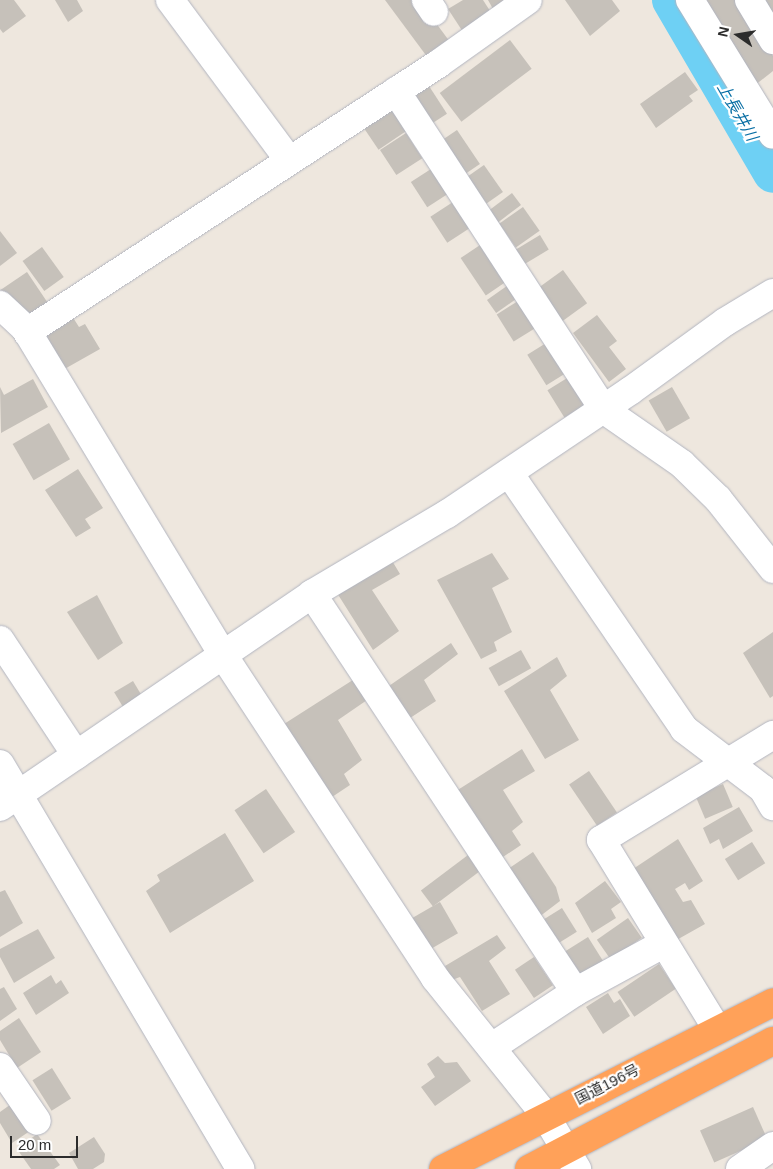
<!DOCTYPE html>
<meta charset="utf-8">
<style>
body{margin:0}
#map{position:relative;width:773px;height:1169px;overflow:hidden;background:#eee7de;font-family:Helvetica,"Noto Sans JP",sans-serif}
div>[style]{position:absolute}
[style*='--x']{left:calc(var(--x)*1px);top:calc(var(--y)*1px);width:calc(var(--w)*1px);rotate:calc(var(--a)*1deg)}
.river>*{height:40px;margin:-20px;padding:0 20px;transform-origin:20px;border-radius:20px;background:#6ed0f4}
.building>*{inset:0;background:#c6c1ba;transform-origin:0 0}
.roads{filter:drop-shadow(0 0 1px #b2b5c0) drop-shadow(0 0 1px #b2b5c0)}
.minor>*{height:28px;margin:-14px;padding:0 14px;transform-origin:14px;border-radius:14px;background:#fff}
.highway>*{height:28px;margin:-14px;padding:0 14px;transform-origin:14px;border-radius:14px;background:#ffa159}
span{translate:-50% -50%;white-space:nowrap;text-align:center;line-height:1.15;-webkit-text-stroke:4.5px #fff;paint-order:stroke}
.street-label{font-size:15px;color:#2c2c2c}
.water-label{font-size:16px;color:#086ea4;font-style:italic}
.north{position:absolute;left:713px;top:10px;width:50px;height:50px;-webkit-text-stroke:4px #fff;paint-order:stroke;rotate:283deg;font-size:14px;font-weight:700;line-height:20px;text-align:center;color:#2c2c2c}
.north::after{content:'';display:block;margin:auto;width:18px;height:22px;background:#2c2c2c;clip-path:polygon(50% 0,100% 100%,50% 72%,0 100%)}
.scale{position:absolute;left:10px;top:1136px;width:68px;height:22px;box-sizing:border-box;border:2px solid #2c2c2c;border-top:0;padding-left:6px;font-size:15px;line-height:18px;white-space:nowrap;color:#2c2c2c;-webkit-text-stroke:4px #fff;paint-order:stroke}
</style>
<div id="map">
<div class="river">
<div style="--x:672;--y:0;--w:200;--a:59.7"></div>
</div>
<div class="building">
<div style="clip-path:polygon(0 0,14px 0,26px 16px,3px 33px,0 29px)"></div>
<div style="clip-path:polygon(55px 0,77px 0,83px 11px,68px 22px)"></div>
<div style="clip-path:polygon(385px 0,419px 0,450px 42px,428px 58px)"></div>
<div style="clip-path:polygon(463px 0,483px 0,492px 14px,463px 32px,448px 9px)"></div>
<div style="clip-path:polygon(488px 0,507px 0,493px 9px)"></div>
<div style="clip-path:polygon(565px 0,612px 0,620px 11px,590px 36px)"></div>
<div style="clip-path:polygon(703px 0,740px 0,773px 56px,773px 71px,754px 86px)"></div>
<div style="clip-path:polygon(761px 0,773px 0,773px 19px)"></div>
<div style="left:510px;top:40px;width:36px;height:88px;rotate:53deg"></div>
<div style="clip-path:polygon(685px 72px,698px 90px,689px 96px,693px 101px,656px 128px,640px 104px)"></div>
<div style="left:429px;top:86px;width:33px;height:23px;rotate:57deg"></div>
<div style="left:393px;top:105px;width:29px;height:37px;rotate:56deg"></div>
<div style="left:457px;top:130px;width:41px;height:25px;rotate:56deg"></div>
<div style="left:406px;top:133px;width:30px;height:31px;rotate:57deg"></div>
<div style="left:484px;top:165px;width:33px;height:20px;rotate:55deg"></div>
<div style="left:431px;top:169px;width:30px;height:24px;rotate:57deg"></div>
<div style="left:512px;top:193px;width:15px;height:31px;rotate:53deg"></div>
<div style="left:453px;top:202px;width:31px;height:27px;rotate:57deg"></div>
<div style="left:523px;top:207px;width:29px;height:29px;rotate:55deg"></div>
<div style="clip-path:polygon(0 231px,17px 253px,0 266px)"></div>
<div style="left:540px;top:235px;width:17px;height:29px;rotate:59deg"></div>
<div style="left:483px;top:243px;width:45px;height:27px;rotate:56deg"></div>
<div style="left:42px;top:247px;width:37px;height:24px;rotate:54deg"></div>
<div style="left:563px;top:270px;width:41px;height:32px;rotate:54deg"></div>
<div style="left:27px;top:272px;width:37px;height:32px;rotate:56deg"></div>
<div style="left:514px;top:281px;width:16px;height:33px;rotate:55deg"></div>
<div style="left:523px;top:298px;width:32px;height:31px;rotate:58deg"></div>
<div style="clip-path:polygon(597px 315px,617px 341px,609px 347px,626px 369px,609px 382px,573px 333px)"></div>
<div style="clip-path:polygon(72px 316px,79px 327px,85px 324px,100px 349px,61px 371px,40px 335px)"></div>
<div style="left:551px;top:340px;width:36px;height:28px;rotate:58deg"></div>
<div style="left:572px;top:375px;width:32px;height:29px;rotate:58deg"></div>
<div style="clip-path:polygon(33px 379px,48px 407px,1px 433px,0 387px,4px 395px)"></div>
<div style="left:672px;top:387px;width:36px;height:27px;rotate:60deg"></div>
<div style="left:49px;top:423px;width:42px;height:42px;rotate:60deg"></div>
<div style="clip-path:polygon(78px 469px,103px 508px,85px 519px,91px 528px,76px 537px,45px 490px)"></div>
<div style="clip-path:polygon(492px 553px,509px 579px,492px 588px,512px 632px,494px 642px,497px 651px,481px 659px,437px 580px)"></div>
<div style="clip-path:polygon(391px 559px,400px 574px,372px 590px,399px 631px,373px 650px,337px 593px)"></div>
<div style="clip-path:polygon(97px 595px,123px 643px,98px 660px,67px 612px)"></div>
<div style="clip-path:polygon(773px 632px,773px 696px,770px 698px,743px 653px)"></div>
<div style="clip-path:polygon(451px 643px,458px 654px,424px 680px,436px 701px,407px 720px,386px 688px)"></div>
<div style="left:521px;top:650px;width:21px;height:37px;rotate:61deg"></div>
<div style="clip-path:polygon(557px 657px,567px 676px,550px 690px,579px 740px,545px 759px,504px 691px)"></div>
<div style="clip-path:polygon(356px 678px,370px 698px,338px 720px,362px 760px,344px 774px,350px 785px,329px 799px,284px 724px)"></div>
<div style="left:133px;top:681px;width:21px;height:22px;rotate:59deg"></div>
<div style="clip-path:polygon(522px 749px,535px 771px,503px 790px,523px 822px,512px 831px,521px 845px,497px 861px,453px 793px)"></div>
<div style="left:589px;top:771px;width:50px;height:24px;rotate:56deg"></div>
<div style="left:723px;top:784px;width:25px;height:30px;rotate:67deg"></div>
<div style="left:266px;top:789px;width:52px;height:38px;rotate:56deg"></div>
<div style="clip-path:polygon(739px 807px,753px 831px,723px 849px,719px 839px,710px 844px,703px 828px)"></div>
<div style="clip-path:polygon(225px 833px,254px 881px,170px 933px,146px 891px,160px 881px,157px 875px)"></div>
<div style="clip-path:polygon(678px 839px,703px 881px,689px 890px,685px 883px,675px 889px,683px 902px,691px 900px,705px 924px,673px 942px,633px 869px)"></div>
<div style="left:752px;top:842px;width:25px;height:32px;rotate:58deg"></div>
<div style="left:472px;top:852px;width:20px;height:64px;rotate:53deg"></div>
<div style="clip-path:polygon(533px 852px,556px 887px,560px 901px,539px 917px,508px 869px)"></div>
<div style="clip-path:polygon(605px 881px,621px 902px,611px 909px,616px 918px,592px 933px,575px 903px)"></div>
<div style="clip-path:polygon(5px 890px,23px 923px,0 937px,0 892px)"></div>
<div style="left:440px;top:902px;width:36px;height:32px;rotate:60deg"></div>
<div style="left:562px;top:908px;width:28px;height:27px;rotate:58deg"></div>
<div style="left:628px;top:918px;width:24px;height:38px;rotate:55deg"></div>
<div style="clip-path:polygon(38px 929px,55px 958px,14px 983px,0 957px,0 949px)"></div>
<div style="clip-path:polygon(497px 935px,506px 948px,489px 961px,510px 994px,482px 1011px,460px 977px,452px 980px,445px 966px)"></div>
<div style="left:588px;top:937px;width:34px;height:31px;rotate:58deg"></div>
<div style="left:534px;top:957px;width:34px;height:23px;rotate:56deg"></div>
<div style="left:659px;top:964px;width:30px;height:50px;rotate:56deg"></div>
<div style="clip-path:polygon(51px 975px,56px 984px,61px 980px,69px 993px,36px 1015px,23px 993px)"></div>
<div style="clip-path:polygon(4px 987px,17px 1009px,0 1021px,0 989px)"></div>
<div style="clip-path:polygon(608px 993px,614px 1003px,620px 999px,630px 1016px,603px 1034px,586px 1007px)"></div>
<div style="clip-path:polygon(19px 1018px,41px 1052px,17px 1068px,0 1040px,0 1031px)"></div>
<div style="clip-path:polygon(438px 1056px,445px 1063px,457px 1062px,471px 1081px,435px 1106px,421px 1087px,435px 1077px,427px 1064px)"></div>
<div style="left:52px;top:1068px;width:36px;height:23px;rotate:58deg"></div>
<div style="clip-path:polygon(14px 1102px,33px 1129px,12px 1143px,0 1123px,0 1112px)"></div>
<div style="left:753px;top:1107px;width:35px;height:58px;rotate:66deg"></div>
<div style="clip-path:polygon(37px 1134px,60px 1165px,54px 1169px,31px 1169px,17px 1149px)"></div>
<div style="clip-path:polygon(94px 1137px,105px 1154px,104px 1162px,93px 1169px,78px 1169px,69px 1153px)"></div>
</div>
<div class="roads">
<div class="minor">
<div style="--x:170;--y:0;--w:199;--a:53.4"></div>
<div style="--x:426;--y:0;--w:14;--a:56"></div>
<div style="--x:690;--y:0;--w:158;--a:58.4"></div>
<div style="--x:749;--y:0;--w:47;--a:59"></div>
<div style="--x:396;--y:91;--w:379;--a:56.9"></div>
<div style="--x:603;--y:409;--w:96;--a:34.8"></div>
<div style="--x:682;--y:464;--w:50;--a:44.2"></div>
<div style="--x:718;--y:499;--w:89;--a:51.8"></div>
<div style="--x:0;--y:305;--w:34;--a:43"></div>
<div style="--x:25;--y:328;--w:382;--a:58.8"></div>
<div style="--x:223;--y:655;--w:386;--a:56.7"></div>
<div style="--x:435;--y:978;--w:176;--a:51.2"></div>
<div style="--x:545;--y:1115;--w:63;--a:59.3"></div>
<div style="--x:27;--y:332;--w:491;--a:-33.1"></div>
<div style="--x:438;--y:64;--w:110;--a:-35.4"></div>
<div style="--x:509;--y:473;--w:310;--a:55.6"></div>
<div style="--x:684;--y:729;--w:99;--a:37.2"></div>
<div style="--x:763;--y:789;--w:20;--a:60"></div>
<div style="--x:312;--y:594;--w:477;--a:56.5"></div>
<div style="--x:0;--y:640;--w:138;--a:56.5"></div>
<div style="--x:0;--y:764;--w:471;--a:59.3"></div>
<div style="--x:0;--y:807;--w:378;--a:-34.3"></div>
<div style="--x:312;--y:594;--w:157;--a:-30.7"></div>
<div style="--x:447;--y:514;--w:220;--a:-33.9"></div>
<div style="--x:630;--y:391;--w:117;--a:-36"></div>
<div style="--x:725;--y:322;--w:56;--a:-31.1"></div>
<div style="--x:717;--y:1029;--w:222;--a:-121.5"></div>
<div style="--x:601;--y:840;--w:202;--a:-31.4"></div>
<div style="--x:492;--y:1047;--w:100;--a:-33.5"></div>
<div style="--x:575;--y:992;--w:100;--a:-28.6"></div>
<div style="--x:0;--y:1067;--w:65;--a:55.6"></div>
<div style="--x:740;--y:1169;--w:40;--a:-34.9"></div>
</div>
<div class="highway">
<div style="--x:443;--y:1169;--w:370;--a:-26.8"></div>
<div style="--x:529;--y:1169;--w:276;--a:-27.7"></div>
</div>
</div>
<div class="street-label">
<span style="left:607px;top:1084px;rotate:-27deg">国道196号</span>
</div>
<div class="water-label">
<span style="left:737px;top:112px;rotate:60deg">上長井川</span>
</div>
<div class="north">N</div>
<div class="scale">20 m</div>
</div>
